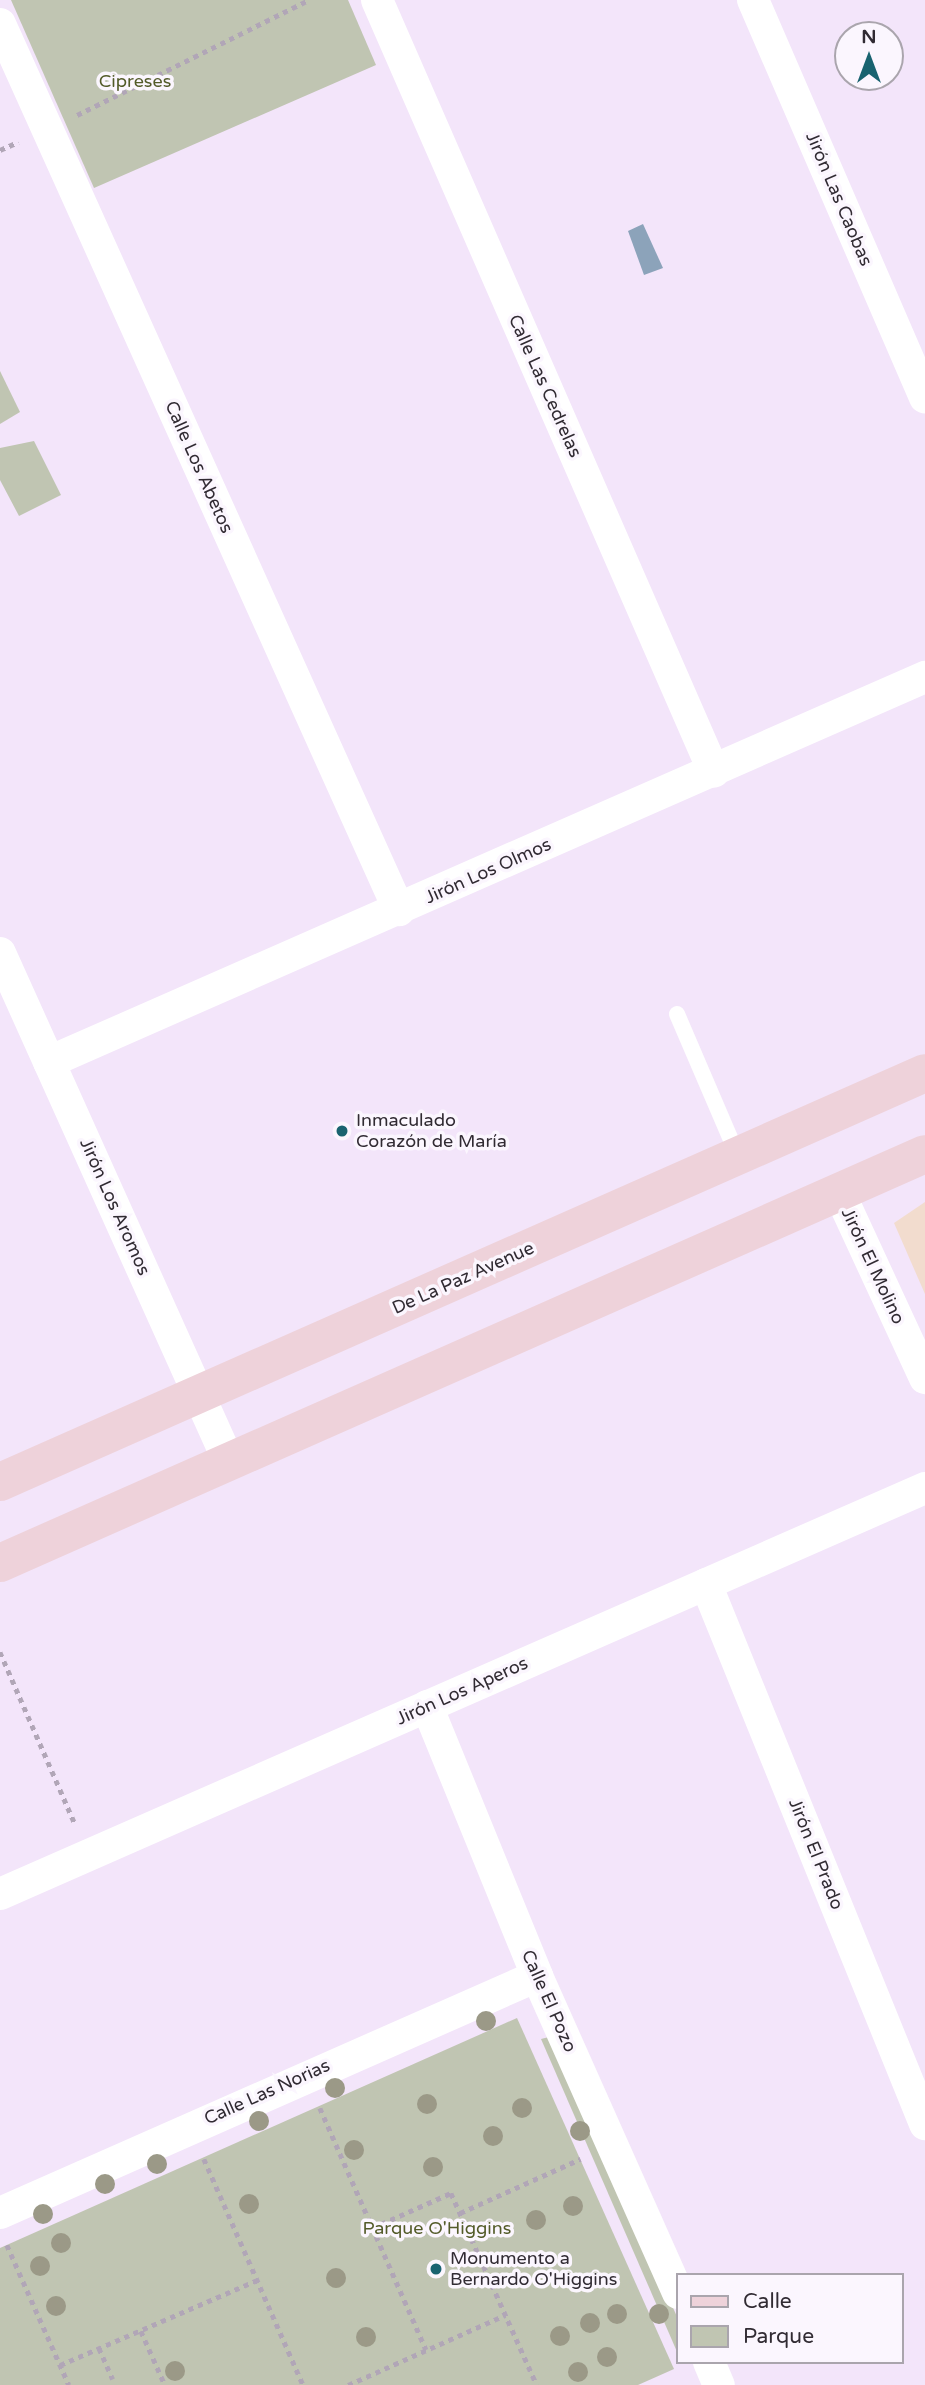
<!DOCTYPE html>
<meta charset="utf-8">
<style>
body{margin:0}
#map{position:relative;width:925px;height:2385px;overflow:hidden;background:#f3e5fa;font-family:"Varela Round",sans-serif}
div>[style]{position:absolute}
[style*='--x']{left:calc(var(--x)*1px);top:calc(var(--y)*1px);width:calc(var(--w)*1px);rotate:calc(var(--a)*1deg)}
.education>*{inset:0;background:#f2dcce}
.green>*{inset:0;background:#c0c5b2}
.water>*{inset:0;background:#8ca3ba}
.path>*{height:4.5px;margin-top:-2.25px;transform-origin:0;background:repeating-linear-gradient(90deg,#b1a6b7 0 5px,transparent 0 10px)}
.lane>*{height:16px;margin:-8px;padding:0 8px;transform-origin:8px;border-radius:8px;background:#fff}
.street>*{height:32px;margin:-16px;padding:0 16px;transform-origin:16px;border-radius:16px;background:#fff}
.secondary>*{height:38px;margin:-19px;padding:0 19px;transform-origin:19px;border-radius:19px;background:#eed2da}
.trees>*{width:20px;height:20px;margin:-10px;border-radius:50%;background:#9b9987}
.dots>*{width:19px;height:19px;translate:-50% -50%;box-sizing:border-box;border:4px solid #fbf6fe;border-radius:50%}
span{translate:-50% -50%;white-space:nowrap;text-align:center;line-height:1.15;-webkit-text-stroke:7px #fbf6fe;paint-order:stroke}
.park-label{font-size:18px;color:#535b29}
.street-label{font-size:18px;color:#312b33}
.poi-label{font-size:18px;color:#312b33}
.left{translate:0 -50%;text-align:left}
.legend{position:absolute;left:676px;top:2273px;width:228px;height:91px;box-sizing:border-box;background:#fbf6fe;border:2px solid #aaa5ad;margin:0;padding:9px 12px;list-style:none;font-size:21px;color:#312b33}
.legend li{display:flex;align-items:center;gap:14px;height:35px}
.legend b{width:35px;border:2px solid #aaa5ad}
.north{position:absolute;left:834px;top:21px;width:70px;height:70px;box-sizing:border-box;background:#fbf6fe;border:2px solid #aaa5ad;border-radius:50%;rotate:0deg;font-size:19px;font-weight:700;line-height:28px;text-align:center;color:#312b33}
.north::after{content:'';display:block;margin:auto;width:24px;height:32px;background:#196370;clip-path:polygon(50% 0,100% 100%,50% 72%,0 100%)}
</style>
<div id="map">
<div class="education">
<div style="clip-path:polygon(925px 1202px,925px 1294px,894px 1223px)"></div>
</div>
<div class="green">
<div style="clip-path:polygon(11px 0,348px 0,376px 65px,94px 188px)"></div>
<div style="clip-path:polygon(0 371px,20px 412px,0 424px)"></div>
<div style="clip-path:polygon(34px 441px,61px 495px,19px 516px,0 480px,0 448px)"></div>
<div style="clip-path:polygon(517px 2018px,674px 2369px,638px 2385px,0 2385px,0 2248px)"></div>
<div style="clip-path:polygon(553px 2036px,678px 2319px,678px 2354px,541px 2039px)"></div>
</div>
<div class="water">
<div style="clip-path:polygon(643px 224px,663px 268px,644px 275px,628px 231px)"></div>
</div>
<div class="path">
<div style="--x:77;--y:115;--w:259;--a:-26.4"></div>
<div style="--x:0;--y:150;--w:20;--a:-24"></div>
<div style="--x:0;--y:1652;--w:188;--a:66.4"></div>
<div style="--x:320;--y:2108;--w:264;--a:66.3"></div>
<div style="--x:204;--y:2159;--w:247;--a:66.3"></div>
<div style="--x:460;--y:2213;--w:132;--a:-24.2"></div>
<div style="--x:372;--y:2228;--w:86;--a:-23.9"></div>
<div style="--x:451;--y:2193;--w:210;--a:65.9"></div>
<div style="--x:7;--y:2245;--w:153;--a:66.1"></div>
<div style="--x:141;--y:2331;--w:59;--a:66"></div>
<div style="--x:99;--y:2348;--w:34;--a:66"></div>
<div style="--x:60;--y:2365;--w:215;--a:-23.3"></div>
<div style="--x:348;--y:2385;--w:172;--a:-24"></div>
</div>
<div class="lane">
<div style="--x:677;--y:1014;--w:155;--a:66.8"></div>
</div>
<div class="street">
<div style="--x:377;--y:0;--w:842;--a:66.42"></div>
<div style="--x:753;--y:0;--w:433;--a:66.6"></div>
<div style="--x:0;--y:24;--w:972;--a:65.76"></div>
<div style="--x:0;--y:953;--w:558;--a:65.78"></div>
<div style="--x:49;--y:1062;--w:957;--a:-23.73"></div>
<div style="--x:839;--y:1192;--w:205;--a:65.2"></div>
<div style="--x:706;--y:1584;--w:583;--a:67.92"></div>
<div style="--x:427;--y:1706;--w:292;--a:67.8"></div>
<div style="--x:537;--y:1976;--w:347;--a:66"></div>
<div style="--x:0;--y:1894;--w:1010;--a:-23.7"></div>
<div style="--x:0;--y:2213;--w:587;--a:-23.81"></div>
<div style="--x:709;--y:2362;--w:25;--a:67"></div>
</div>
<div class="secondary">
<div style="--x:0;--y:1482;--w:1011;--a:-23.85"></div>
<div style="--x:0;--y:1563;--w:1011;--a:-23.85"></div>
</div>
<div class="trees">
<div style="left:486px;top:2021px"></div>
<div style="left:335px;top:2088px"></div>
<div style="left:427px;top:2104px"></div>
<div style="left:522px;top:2108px"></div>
<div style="left:259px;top:2121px"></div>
<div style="left:580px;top:2131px"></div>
<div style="left:493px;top:2136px"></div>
<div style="left:354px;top:2150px"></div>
<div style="left:157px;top:2164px"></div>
<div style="left:433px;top:2167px"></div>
<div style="left:105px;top:2184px"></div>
<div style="left:249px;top:2204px"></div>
<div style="left:573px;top:2206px"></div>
<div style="left:43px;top:2214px"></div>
<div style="left:536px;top:2220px"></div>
<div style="left:61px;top:2243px"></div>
<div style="left:40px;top:2266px"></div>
<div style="left:336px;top:2278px"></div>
<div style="left:56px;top:2306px"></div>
<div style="left:617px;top:2314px"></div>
<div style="left:659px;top:2314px"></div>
<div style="left:590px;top:2323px"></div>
<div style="left:560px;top:2336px"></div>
<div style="left:366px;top:2337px"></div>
<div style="left:607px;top:2357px"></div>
<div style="left:175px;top:2371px"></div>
<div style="left:578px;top:2372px"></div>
</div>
<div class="dots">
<div style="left:342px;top:1131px;background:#196370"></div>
<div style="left:436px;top:2269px;background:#196370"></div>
</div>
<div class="park-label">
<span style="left:135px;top:81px">Cipreses</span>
<span style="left:437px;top:2228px">Parque O'Higgins</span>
</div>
<div class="street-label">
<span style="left:839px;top:199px;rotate:67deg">Jirón Las Caobas</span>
<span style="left:545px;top:386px;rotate:66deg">Calle Las Cedrelas</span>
<span style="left:199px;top:467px;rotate:66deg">Calle Los Abetos</span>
<span style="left:488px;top:871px;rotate:-24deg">Jirón Los Olmos</span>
<span style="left:115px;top:1207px;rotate:66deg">Jirón Los Aromos</span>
<span style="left:873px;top:1266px;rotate:65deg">Jirón El Molino</span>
<span style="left:463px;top:1278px;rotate:-24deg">De La Paz Avenue</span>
<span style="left:462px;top:1691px;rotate:-24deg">Jirón Los Aperos</span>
<span style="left:816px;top:1854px;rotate:68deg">Jirón El Prado</span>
<span style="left:549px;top:2001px;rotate:66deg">Calle El Pozo</span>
<span style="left:267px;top:2092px;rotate:-24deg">Calle Las Norias</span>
</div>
<div class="poi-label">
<span class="left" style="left:356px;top:1131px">Inmaculado<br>Corazón de María</span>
<span class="left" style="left:450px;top:2269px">Monumento a<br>Bernardo O'Higgins</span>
</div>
<ul class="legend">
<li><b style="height:9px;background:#eed2da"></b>Calle</li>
<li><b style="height:19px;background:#c0c5b2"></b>Parque</li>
</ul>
<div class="north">N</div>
</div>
